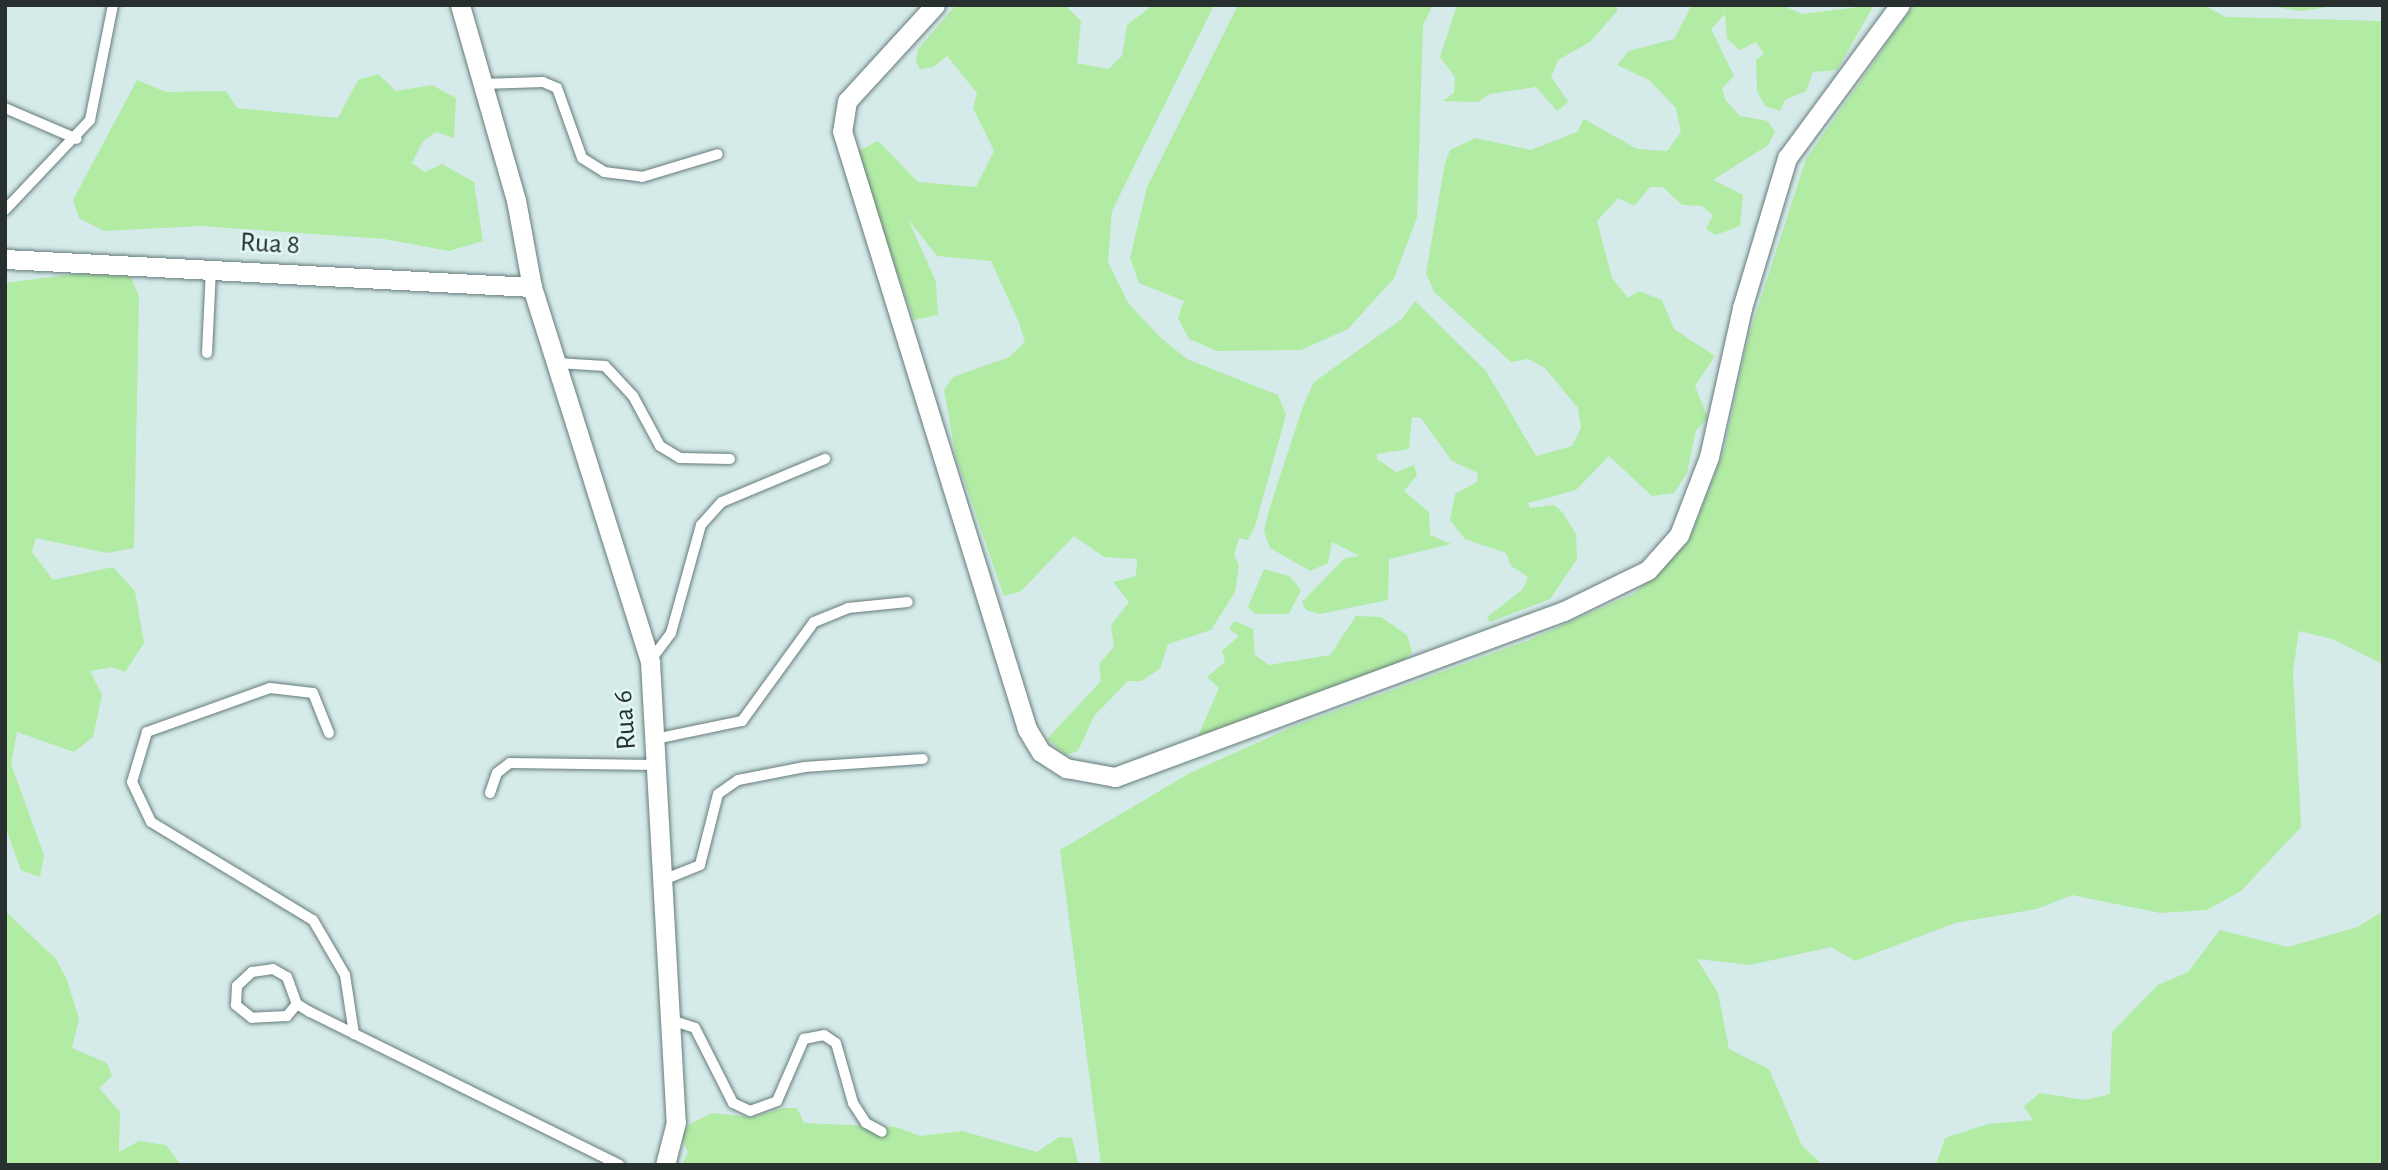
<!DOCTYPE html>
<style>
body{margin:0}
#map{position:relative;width:2388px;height:1170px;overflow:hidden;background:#d5ebea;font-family:"Alegreya Sans",sans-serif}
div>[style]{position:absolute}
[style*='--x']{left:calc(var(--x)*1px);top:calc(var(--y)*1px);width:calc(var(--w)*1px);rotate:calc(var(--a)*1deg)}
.green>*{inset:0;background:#b1eba4}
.roads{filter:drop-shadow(0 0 2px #677b7b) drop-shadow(0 0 2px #677b7b)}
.lane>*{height:10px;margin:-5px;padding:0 5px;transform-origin:5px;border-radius:5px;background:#fff}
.street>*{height:19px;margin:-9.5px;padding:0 9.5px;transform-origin:9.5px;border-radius:9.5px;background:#fff}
span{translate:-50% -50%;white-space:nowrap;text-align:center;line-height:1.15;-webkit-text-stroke:5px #e2f8f7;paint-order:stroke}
.street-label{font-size:28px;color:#27302f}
.frame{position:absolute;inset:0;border:7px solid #27302f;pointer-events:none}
</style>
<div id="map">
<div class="green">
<div style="clip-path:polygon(956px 5px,1065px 5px,1081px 21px,1077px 63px,1108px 69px,1122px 56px,1127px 25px,1153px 5px,1214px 5px,1112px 211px,1108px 262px,1128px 303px,1162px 339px,1187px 359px,1278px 395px,1286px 415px,1255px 526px,1248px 540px,1239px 538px,1234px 555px,1239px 565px,1235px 592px,1211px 630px,1168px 644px,1160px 669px,1141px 681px,1128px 681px,1094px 716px,1078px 751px,1065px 755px,1047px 739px,1101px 681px,1099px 664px,1114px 647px,1111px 625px,1129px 602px,1113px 582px,1136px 576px,1137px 559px,1104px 557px,1074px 536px,1021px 591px,1004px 596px,956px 457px,944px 390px,953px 377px,1009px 357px,1025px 342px,1018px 320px,991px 261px,937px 256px,908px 219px,936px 282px,938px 315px,914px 320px,860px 168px,858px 151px,878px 141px,918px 182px,976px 187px,994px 151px,973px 108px,977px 93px,947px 56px,933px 67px,920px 69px,916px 61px,918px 49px)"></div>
<div style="clip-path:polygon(1238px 5px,1433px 5px,1423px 25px,1417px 217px,1394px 278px,1348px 329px,1301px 350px,1217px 351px,1189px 339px,1178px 318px,1184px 301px,1139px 283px,1130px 258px,1147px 187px)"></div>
<div style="clip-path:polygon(1457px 5px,1614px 5px,1618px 10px,1590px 42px,1558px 60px,1551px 76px,1568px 102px,1557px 111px,1536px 87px,1489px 94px,1478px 102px,1443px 101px,1454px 93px,1455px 77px,1440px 57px)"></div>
<div style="clip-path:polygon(1692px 5px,1781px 5px,1802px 14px,1874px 5px,1837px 70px,1813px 72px,1806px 91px,1785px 100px,1780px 111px,1765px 106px,1757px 91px,1756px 60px,1764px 54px,1756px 42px,1740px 50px,1727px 39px,1725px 14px,1711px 29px,1734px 76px,1722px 88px,1726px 101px,1740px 116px,1768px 121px,1775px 132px,1768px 145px,1713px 180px,1743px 195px,1740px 226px,1716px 235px,1706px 229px,1713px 215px,1702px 206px,1682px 205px,1663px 187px,1650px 187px,1634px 206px,1618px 198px,1597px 221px,1612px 278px,1628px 298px,1639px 291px,1662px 300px,1674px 329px,1715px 356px,1695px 386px,1708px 418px,1696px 430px,1687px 473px,1674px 493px,1652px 496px,1609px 456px,1576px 490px,1528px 503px,1530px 508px,1554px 505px,1562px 512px,1576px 534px,1577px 559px,1550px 599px,1490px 622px,1487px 617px,1523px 589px,1528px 577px,1511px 566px,1506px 553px,1465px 539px,1450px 520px,1455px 494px,1477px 482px,1478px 473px,1452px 461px,1421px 418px,1412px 417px,1409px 449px,1377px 454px,1377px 459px,1396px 472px,1414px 465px,1417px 475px,1404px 491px,1429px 512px,1430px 535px,1451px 544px,1389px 559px,1388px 600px,1320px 614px,1306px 610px,1302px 602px,1345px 558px,1360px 556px,1332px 542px,1328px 563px,1310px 571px,1270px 548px,1264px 531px,1269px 510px,1303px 406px,1314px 382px,1402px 319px,1415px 301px,1486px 371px,1536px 456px,1572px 446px,1581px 428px,1578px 408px,1545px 368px,1528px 359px,1511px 362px,1434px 292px,1426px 273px,1445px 163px,1450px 150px,1476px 138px,1531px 150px,1577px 132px,1584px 119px,1637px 149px,1667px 151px,1681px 132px,1676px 108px,1649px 80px,1617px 65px,1629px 51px,1674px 39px)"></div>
<div style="clip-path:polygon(1914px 5px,2203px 5px,2226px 17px,2383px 21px,2383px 664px,2332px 639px,2299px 631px,2293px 671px,2301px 827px,2241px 891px,2207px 910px,2160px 913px,2072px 895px,2037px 909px,1955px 923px,1855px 961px,1831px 947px,1750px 965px,1697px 959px,1718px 993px,1729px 1049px,1769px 1069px,1802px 1146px,1823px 1165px,1101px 1165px,1060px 850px,1190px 773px,1294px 726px,1529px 640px,1635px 593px,1689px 541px,1724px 450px,1748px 338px,1806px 159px)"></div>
<div style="clip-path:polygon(2263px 5px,2341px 5px,2301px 11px)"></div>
<div style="clip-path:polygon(378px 74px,396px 91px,432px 85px,456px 98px,454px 138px,436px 132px,423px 141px,412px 163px,425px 172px,442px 164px,474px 182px,483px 241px,449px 251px,384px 239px,200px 226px,104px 231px,79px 218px,73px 200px,137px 80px,166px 92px,226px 91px,237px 108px,338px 118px,358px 80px)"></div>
<div style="clip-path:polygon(82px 273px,131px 277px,139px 296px,134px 548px,107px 553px,36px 538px,32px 552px,53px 580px,113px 567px,135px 591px,144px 643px,125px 672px,112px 667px,90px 671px,102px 695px,93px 737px,74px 752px,17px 732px,11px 764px,44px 855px,40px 877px,21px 870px,5px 826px,5px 283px)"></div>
<div style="clip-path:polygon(1264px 569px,1289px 576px,1301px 590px,1289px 614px,1255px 614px,1248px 607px)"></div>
<div style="clip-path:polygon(1356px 616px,1381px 617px,1407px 635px,1412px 652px,1400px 665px,1198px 736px,1219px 688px,1207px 677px,1225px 662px,1222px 651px,1239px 636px,1229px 629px,1234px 621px,1253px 629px,1255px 655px,1269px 665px,1330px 655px)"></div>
<div style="clip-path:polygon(5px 911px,56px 959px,67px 980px,79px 1019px,72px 1048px,107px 1063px,112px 1076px,99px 1088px,120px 1112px,119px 1152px,139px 1141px,166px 1145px,181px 1165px,5px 1165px)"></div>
<div style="clip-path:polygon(2383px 911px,2383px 1165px,1936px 1165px,1945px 1138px,1988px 1124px,2033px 1120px,2024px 1106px,2040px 1093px,2085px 1100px,2110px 1094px,2112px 1032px,2158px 985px,2188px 972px,2220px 930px,2288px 947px,2358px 927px)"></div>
<div style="clip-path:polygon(784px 1108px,797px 1108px,804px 1123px,896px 1127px,920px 1136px,962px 1131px,1037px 1152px,1059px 1137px,1072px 1138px,1079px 1165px,682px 1165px,688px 1152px,681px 1135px,690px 1124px,712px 1113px,752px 1117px)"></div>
</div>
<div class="roads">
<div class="lane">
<div style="--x:482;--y:84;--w:61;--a:-1.9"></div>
<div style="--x:543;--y:82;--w:15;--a:23"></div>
<div style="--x:557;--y:88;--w:74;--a:70.3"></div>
<div style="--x:582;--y:158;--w:26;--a:32"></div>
<div style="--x:604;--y:172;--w:38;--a:7"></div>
<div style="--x:642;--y:177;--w:79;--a:-16.8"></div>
<div style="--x:5;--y:108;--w:78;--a:23.3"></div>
<div style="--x:5;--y:210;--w:124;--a:-46.6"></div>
<div style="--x:90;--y:120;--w:117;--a:-78.7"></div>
<div style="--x:207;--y:353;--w:84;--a:-87.3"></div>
<div style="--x:557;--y:363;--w:48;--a:3.6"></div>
<div style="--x:605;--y:366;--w:41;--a:47"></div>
<div style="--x:633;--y:396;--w:57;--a:61.6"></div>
<div style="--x:660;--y:446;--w:23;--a:31"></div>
<div style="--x:680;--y:458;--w:50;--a:1.1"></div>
<div style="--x:650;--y:661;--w:35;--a:-53"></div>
<div style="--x:671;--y:633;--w:112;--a:-74.5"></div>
<div style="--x:701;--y:525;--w:31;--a:-48"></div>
<div style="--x:722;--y:502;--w:112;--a:-22.7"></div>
<div style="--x:329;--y:733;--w:43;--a:-111.8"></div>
<div style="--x:313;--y:693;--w:43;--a:-173.4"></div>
<div style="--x:270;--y:688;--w:131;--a:160.3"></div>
<div style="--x:147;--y:732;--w:52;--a:106.7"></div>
<div style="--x:132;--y:782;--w:44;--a:64.6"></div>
<div style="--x:151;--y:822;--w:189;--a:31.2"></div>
<div style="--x:313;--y:920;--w:64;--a:59.8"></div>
<div style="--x:345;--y:975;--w:60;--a:81.3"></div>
<div style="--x:655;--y:739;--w:89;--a:-11.7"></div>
<div style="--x:742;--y:721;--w:122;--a:-54"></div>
<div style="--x:814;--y:622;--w:37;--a:-22"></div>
<div style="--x:848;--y:608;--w:60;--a:-5.7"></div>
<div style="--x:490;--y:793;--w:21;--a:-71"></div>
<div style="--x:497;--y:773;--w:16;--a:-38"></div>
<div style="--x:510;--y:763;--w:146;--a:0.8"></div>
<div style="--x:663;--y:880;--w:40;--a:-22"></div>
<div style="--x:700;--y:865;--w:73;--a:-75.8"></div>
<div style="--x:718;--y:794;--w:24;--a:-35"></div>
<div style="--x:738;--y:780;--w:68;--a:-11"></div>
<div style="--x:805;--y:767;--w:118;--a:-3.9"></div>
<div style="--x:297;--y:1004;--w:16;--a:130"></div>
<div style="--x:287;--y:1016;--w:35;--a:177"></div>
<div style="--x:252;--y:1018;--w:21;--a:-141"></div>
<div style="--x:236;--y:1005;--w:19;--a:-87"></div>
<div style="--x:237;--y:986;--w:21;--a:-43"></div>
<div style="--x:252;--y:972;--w:21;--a:-8"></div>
<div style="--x:273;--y:969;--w:16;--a:30"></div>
<div style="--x:287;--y:977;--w:29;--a:70"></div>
<div style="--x:297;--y:1004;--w:15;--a:32"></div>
<div style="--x:310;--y:1012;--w:345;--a:26.3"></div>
<div style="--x:671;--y:1020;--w:25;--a:18"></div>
<div style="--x:695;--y:1028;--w:84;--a:63.1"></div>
<div style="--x:733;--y:1103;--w:19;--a:25"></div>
<div style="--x:750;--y:1111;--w:29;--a:-20"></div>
<div style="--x:777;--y:1101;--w:68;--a:-66.5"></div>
<div style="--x:804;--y:1039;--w:20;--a:-11"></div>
<div style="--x:824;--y:1035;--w:14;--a:34"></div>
<div style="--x:836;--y:1043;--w:62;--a:74.2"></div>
<div style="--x:853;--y:1103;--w:24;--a:57"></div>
<div style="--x:866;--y:1123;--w:18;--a:29"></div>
</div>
<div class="street">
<div style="--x:460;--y:5;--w:203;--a:74"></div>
<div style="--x:516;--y:200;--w:88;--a:79.6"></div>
<div style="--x:532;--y:287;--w:393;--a:72.5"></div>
<div style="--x:650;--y:662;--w:461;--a:86.8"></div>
<div style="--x:676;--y:1122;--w:44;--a:104.3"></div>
<div style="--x:935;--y:5;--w:130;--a:132.5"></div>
<div style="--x:847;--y:101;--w:30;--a:99"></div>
<div style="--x:842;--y:131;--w:626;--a:72.81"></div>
<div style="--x:1027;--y:729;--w:27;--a:59"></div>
<div style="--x:1041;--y:752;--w:30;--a:33"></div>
<div style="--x:1066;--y:768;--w:50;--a:10.4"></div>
<div style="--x:1115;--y:777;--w:479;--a:-20.3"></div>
<div style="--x:1564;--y:611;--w:93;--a:-26"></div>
<div style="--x:1648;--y:570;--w:47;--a:-48.5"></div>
<div style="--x:1679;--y:535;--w:84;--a:-69"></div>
<div style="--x:1709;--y:457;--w:153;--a:-77.5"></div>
<div style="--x:1742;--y:308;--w:157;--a:-73.3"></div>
<div style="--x:1787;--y:158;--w:190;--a:-53.6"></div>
<div style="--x:5;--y:259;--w:528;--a:3.04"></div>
</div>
</div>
<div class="street-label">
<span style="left:270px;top:244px;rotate:3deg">Rua 8</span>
<span style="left:625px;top:720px;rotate:-94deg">Rua 6</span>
</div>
<div class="frame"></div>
</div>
